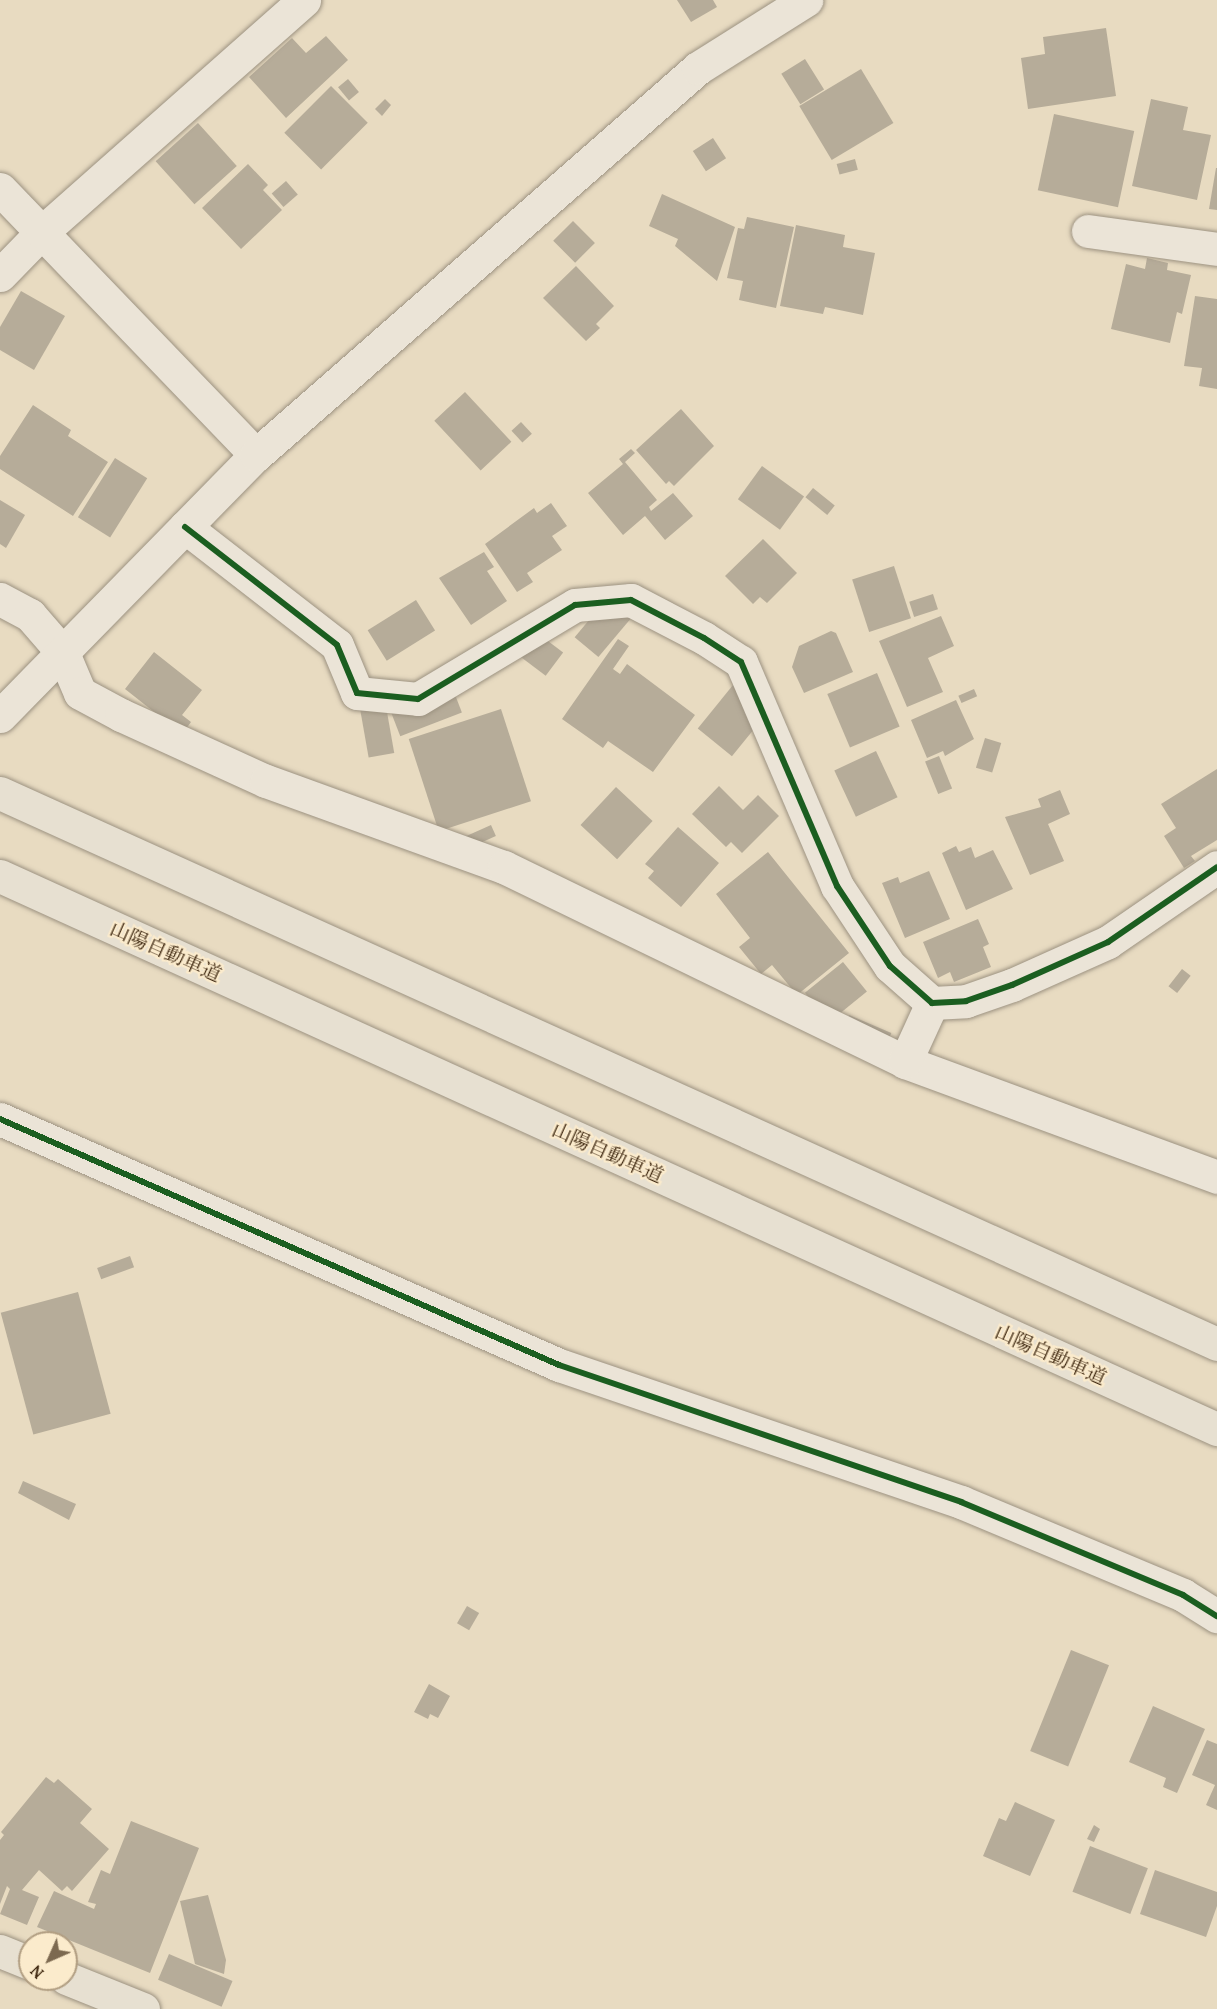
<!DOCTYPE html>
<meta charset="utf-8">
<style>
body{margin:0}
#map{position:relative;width:1217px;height:2009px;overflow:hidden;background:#e8dbc1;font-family:"Gentium Book Plus","Noto Serif JP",serif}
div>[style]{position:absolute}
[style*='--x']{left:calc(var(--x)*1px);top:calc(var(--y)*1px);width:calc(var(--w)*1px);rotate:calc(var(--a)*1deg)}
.building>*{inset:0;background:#b6ac99;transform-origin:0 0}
.roads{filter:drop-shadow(0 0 2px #9c9281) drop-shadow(0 0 2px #9c9281)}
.minor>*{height:33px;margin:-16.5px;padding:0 16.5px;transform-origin:16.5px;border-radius:16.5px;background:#ebe4d7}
.major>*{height:33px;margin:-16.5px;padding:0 16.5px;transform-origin:16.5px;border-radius:16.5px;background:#e7e0d1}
.highway>*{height:33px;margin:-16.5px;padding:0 16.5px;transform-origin:16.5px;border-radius:16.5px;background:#e7e0d1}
.cycleway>*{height:6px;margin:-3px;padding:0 3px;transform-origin:3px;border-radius:3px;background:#1b5e20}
span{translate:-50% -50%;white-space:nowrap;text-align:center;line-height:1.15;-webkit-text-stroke:4.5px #fbebcc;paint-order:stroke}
.street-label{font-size:20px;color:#422b13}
.north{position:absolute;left:18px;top:1931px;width:60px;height:60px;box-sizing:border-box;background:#fbebcc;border:2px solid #b19e82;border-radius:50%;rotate:225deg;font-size:16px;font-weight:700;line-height:24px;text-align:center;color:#422b13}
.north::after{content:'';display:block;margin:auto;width:21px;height:27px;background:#7c6950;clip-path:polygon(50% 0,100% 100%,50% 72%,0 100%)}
</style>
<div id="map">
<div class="building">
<div style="clip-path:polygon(677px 0,713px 0,717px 7px,691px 22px)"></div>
<div style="clip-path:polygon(1106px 28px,1116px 96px,1028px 109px,1021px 58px,1045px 54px,1043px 37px)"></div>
<div style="clip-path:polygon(326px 36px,348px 60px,286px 118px,249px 77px,292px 38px,306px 53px)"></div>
<div style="left:805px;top:59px;width:36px;height:28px;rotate:58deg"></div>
<div style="left:861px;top:69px;width:63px;height:72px;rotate:59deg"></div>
<div style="left:348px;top:79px;width:17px;height:13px;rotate:50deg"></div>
<div style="left:331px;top:86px;width:52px;height:66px;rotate:45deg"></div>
<div style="clip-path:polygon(385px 99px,391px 105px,382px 116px,375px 109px)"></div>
<div style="clip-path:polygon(1151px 99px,1188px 107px,1183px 130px,1211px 135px,1197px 200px,1132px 186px)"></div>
<div style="left:1054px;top:114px;width:82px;height:78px;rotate:12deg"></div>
<div style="left:198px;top:123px;width:58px;height:57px;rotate:48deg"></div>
<div style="left:713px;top:138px;width:24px;height:24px;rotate:57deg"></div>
<div style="left:855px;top:159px;width:11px;height:19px;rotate:75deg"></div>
<div style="clip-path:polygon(248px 164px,268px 185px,263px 190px,282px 210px,241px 249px,202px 208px)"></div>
<div style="clip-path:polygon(1216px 168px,1217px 168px,1217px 210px,1209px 209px)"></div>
<div style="left:286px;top:181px;width:18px;height:19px;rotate:49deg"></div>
<div style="clip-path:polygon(662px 194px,735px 227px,717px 281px,675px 246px,678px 239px,649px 226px)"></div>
<div style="clip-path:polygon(747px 217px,794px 227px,776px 308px,739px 300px,743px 281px,727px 278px,738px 228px,744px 229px)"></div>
<div style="left:573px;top:221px;width:31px;height:28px;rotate:45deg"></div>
<div style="clip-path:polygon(796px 225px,845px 235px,843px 247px,875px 253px,863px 315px,825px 307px,823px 314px,780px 306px)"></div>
<div style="clip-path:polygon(1147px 258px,1168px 263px,1167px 270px,1191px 275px,1182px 314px,1177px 312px,1170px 343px,1111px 329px,1126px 264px,1145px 269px)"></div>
<div style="clip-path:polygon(576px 266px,614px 306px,596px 324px,600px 328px,586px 341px,543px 298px)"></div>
<div style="clip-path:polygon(21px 291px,65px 316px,34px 370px,0 350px,0 327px)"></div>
<div style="clip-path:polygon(1195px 296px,1217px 299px,1217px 389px,1199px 386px,1202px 368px,1184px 366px)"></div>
<div style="left:465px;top:392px;width:68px;height:42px;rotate:47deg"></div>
<div style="clip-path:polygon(33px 405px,71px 430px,68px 436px,108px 462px,73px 516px,0 469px,0 456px)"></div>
<div style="clip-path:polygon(681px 409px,714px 446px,674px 486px,669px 481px,666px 484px,636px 450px)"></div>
<div style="left:521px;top:422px;width:16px;height:13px;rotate:47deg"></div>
<div style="clip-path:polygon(631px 449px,635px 453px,625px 462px,657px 500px,649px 507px,651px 511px,673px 493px,693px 516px,665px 540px,645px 516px,623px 535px,588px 493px,623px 464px,619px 459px)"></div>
<div style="left:115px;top:458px;width:38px;height:70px;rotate:32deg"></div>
<div style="left:762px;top:466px;width:52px;height:41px;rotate:36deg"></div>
<div style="left:813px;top:488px;width:28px;height:12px;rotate:39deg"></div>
<div style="clip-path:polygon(0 500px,25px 515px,6px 548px,0 544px)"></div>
<div style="clip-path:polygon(551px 503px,567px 526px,552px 536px,562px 550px,527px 573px,533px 582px,517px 592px,485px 544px,534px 508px,537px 513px)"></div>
<div style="clip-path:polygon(763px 539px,797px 573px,767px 603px,760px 597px,753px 604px,725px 576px)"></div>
<div style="clip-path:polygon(484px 552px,494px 567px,487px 571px,507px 601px,471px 625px,439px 578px)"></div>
<div style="left:894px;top:566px;width:55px;height:44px;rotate:72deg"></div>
<div style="left:933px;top:594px;width:16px;height:25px;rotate:72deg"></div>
<div style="left:610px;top:595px;width:31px;height:55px;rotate:40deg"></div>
<div style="left:416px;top:600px;width:36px;height:57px;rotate:58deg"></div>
<div style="clip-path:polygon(941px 616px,954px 646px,928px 658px,943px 692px,907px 707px,879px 641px)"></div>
<div style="left:532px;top:629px;width:39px;height:29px;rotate:37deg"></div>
<div style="clip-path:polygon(831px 631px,836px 633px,853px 672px,804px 693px,792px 667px,799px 646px)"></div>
<div style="clip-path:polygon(618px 639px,629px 646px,613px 669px,620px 674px,627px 664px,695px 715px,653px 772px,608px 741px,603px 748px,562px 719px)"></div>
<div style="clip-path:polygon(154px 652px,202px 690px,182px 715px,191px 722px,182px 734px,125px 689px)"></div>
<div style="left:877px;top:673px;width:58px;height:54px;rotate:67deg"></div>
<div style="left:449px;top:679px;width:36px;height:66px;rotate:69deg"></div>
<div style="left:733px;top:685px;width:44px;height:56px;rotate:39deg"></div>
<div style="left:974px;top:689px;width:8px;height:17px;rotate:67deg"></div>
<div style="left:384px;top:695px;width:59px;height:26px;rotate:80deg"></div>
<div style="clip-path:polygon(956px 700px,974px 739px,945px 756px,943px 751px,927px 758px,911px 720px)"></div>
<div style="left:501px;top:709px;width:97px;height:97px;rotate:72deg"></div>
<div style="left:985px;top:738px;width:17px;height:31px;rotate:17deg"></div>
<div style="left:876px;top:751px;width:51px;height:46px;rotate:65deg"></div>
<div style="left:939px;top:756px;width:35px;height:15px;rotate:68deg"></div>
<div style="clip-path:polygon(1217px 769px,1217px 840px,1191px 856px,1195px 861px,1184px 868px,1164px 836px,1176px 828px,1161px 804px)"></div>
<div style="clip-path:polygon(719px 786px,743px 810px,758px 795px,779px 816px,742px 853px,731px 842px,726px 847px,692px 814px)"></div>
<div style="left:616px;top:787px;width:50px;height:52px;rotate:43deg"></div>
<div style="clip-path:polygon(1060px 790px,1070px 814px,1048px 824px,1064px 861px,1030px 875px,1005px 817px,1041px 807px,1038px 799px)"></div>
<div style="left:491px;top:825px;width:12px;height:30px;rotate:66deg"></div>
<div style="clip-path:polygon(678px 827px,719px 863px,681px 907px,648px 878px,654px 871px,645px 864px)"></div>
<div style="clip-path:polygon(956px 846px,959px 852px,971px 847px,975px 858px,993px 850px,1013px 889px,966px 910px,942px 853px)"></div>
<div style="clip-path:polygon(768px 852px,849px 953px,797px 995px,772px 965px,761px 974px,739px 947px,750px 938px,716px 894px)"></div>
<div style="clip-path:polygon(929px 871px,950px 919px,905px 938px,882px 883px,898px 877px,900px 883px)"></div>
<div style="clip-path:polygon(978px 919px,989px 944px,983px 947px,991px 967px,954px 982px,950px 972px,938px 978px,923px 942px)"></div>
<div style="left:843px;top:962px;width:38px;height:49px;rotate:51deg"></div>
<div style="left:1182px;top:969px;width:11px;height:22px;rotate:38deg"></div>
<div style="left:849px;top:1015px;width:46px;height:17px;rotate:23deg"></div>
<div style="left:130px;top:1256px;width:12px;height:35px;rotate:70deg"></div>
<div style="left:78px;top:1292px;width:126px;height:80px;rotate:75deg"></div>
<div style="clip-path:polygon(23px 1481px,76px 1504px,69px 1520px,18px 1493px)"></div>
<div style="left:467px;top:1606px;width:14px;height:20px;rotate:30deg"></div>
<div style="left:1071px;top:1650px;width:41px;height:109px;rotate:22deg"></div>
<div style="clip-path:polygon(429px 1684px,450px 1696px,438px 1718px,430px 1714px,428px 1719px,414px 1712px)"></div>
<div style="clip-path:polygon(1153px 1706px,1205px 1729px,1177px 1793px,1163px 1787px,1166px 1778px,1129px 1762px)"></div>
<div style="clip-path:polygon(1207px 1740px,1217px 1744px,1217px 1810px,1206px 1805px,1215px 1785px,1192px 1775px)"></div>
<div style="clip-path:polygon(46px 1777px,54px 1783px,58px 1779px,92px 1809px,80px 1823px,109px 1849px,72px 1891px,67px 1886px,62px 1891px,39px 1870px,22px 1890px,39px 1897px,27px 1925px,0 1914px,10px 1889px,7px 1886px,0 1904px,0 1840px,4px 1835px,1px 1832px)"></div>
<div style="clip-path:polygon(1015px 1802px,1055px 1820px,1030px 1876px,983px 1856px,999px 1818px,1006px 1821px)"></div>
<div style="clip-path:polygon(131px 1821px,199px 1848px,150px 1973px,37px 1927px,54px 1891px,94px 1909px,96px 1904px,88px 1902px,101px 1870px,110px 1874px)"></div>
<div style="clip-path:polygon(1094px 1825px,1100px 1829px,1094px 1842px,1087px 1839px)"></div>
<div style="left:1090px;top:1846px;width:62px;height:49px;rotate:21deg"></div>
<div style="clip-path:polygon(1155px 1870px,1217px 1892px,1217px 1906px,1206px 1937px,1140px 1914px)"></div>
<div style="clip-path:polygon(208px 1895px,226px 1960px,224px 1974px,195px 1964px,180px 1901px)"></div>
<div style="left:169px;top:1954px;width:69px;height:28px;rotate:23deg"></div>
</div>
<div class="roads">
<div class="minor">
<div style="--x:0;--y:189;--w:369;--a:46.1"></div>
<div style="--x:1088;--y:231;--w:130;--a:7.9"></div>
<div style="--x:0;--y:275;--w:60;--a:-45.7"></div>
<div style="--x:42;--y:232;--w:350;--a:-41.5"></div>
<div style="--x:185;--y:527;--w:192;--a:37.8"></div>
<div style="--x:337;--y:645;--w:52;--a:67.4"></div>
<div style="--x:357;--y:693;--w:61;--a:5.6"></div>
<div style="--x:418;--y:699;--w:183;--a:-30.9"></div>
<div style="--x:575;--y:605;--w:56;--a:-5.1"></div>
<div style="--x:631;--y:600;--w:82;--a:27.5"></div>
<div style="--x:704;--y:638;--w:44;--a:33"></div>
<div style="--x:741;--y:662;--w:244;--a:66.8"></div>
<div style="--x:837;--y:886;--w:96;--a:56.5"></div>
<div style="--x:890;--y:966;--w:56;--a:41.4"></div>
<div style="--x:932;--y:1003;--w:34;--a:-3"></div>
<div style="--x:966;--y:1001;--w:49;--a:-19.2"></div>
<div style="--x:1012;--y:985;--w:105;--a:-24.1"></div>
<div style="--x:1108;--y:942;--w:132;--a:-34.5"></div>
<div style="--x:0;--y:599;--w:34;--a:28"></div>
<div style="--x:30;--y:615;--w:50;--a:49"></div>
<div style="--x:63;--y:653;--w:43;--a:67"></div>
<div style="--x:80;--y:693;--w:47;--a:28.2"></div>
<div style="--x:121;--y:715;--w:159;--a:24.5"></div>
<div style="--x:266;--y:781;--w:253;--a:19.9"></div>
<div style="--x:504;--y:867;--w:446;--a:25.9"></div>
<div style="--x:905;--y:1062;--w:333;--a:20.2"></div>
<div style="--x:0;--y:716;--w:366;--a:-45.6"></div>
<div style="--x:256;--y:455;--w:587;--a:-41.2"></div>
<div style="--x:698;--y:68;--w:128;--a:-32.2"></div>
<div style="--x:905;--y:1062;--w:65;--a:-65.4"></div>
<div style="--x:0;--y:1119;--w:611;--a:23.75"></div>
<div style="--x:559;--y:1365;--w:425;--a:18.8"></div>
<div style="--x:961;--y:1502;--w:241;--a:22.7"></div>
<div style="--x:1183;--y:1595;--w:40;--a:32"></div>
</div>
<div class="major">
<div style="--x:0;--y:1951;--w:32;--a:22"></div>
<div style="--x:66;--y:1978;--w:83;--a:21.9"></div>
</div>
<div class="highway">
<div style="--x:0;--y:793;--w:1336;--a:24.36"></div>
<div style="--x:0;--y:876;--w:1337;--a:24.44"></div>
</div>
</div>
<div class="cycleway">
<div style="--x:185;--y:527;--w:192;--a:37.8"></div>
<div style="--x:337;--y:645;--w:52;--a:67.4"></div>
<div style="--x:357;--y:693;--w:61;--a:5.6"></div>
<div style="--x:418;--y:699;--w:183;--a:-30.9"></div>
<div style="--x:575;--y:605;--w:56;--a:-5.1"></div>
<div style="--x:631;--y:600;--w:82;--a:27.5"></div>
<div style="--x:704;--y:638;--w:44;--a:33"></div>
<div style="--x:741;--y:662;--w:244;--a:66.8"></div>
<div style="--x:837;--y:886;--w:96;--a:56.5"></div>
<div style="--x:890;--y:966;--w:56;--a:41.4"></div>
<div style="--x:932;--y:1003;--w:34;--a:-3"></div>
<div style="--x:966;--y:1001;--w:49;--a:-19.2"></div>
<div style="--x:1012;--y:985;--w:105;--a:-24.1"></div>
<div style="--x:1108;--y:942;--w:132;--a:-34.5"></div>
<div style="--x:0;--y:1119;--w:611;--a:23.75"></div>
<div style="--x:559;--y:1365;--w:425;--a:18.8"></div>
<div style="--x:961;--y:1502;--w:241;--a:22.7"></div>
<div style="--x:1183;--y:1595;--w:40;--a:32"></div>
</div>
<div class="street-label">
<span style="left:166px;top:951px;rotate:24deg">山陽自動車道</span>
<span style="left:608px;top:1152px;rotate:24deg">山陽自動車道</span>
<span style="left:1051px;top:1354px;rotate:24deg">山陽自動車道</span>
</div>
<div class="north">N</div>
</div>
